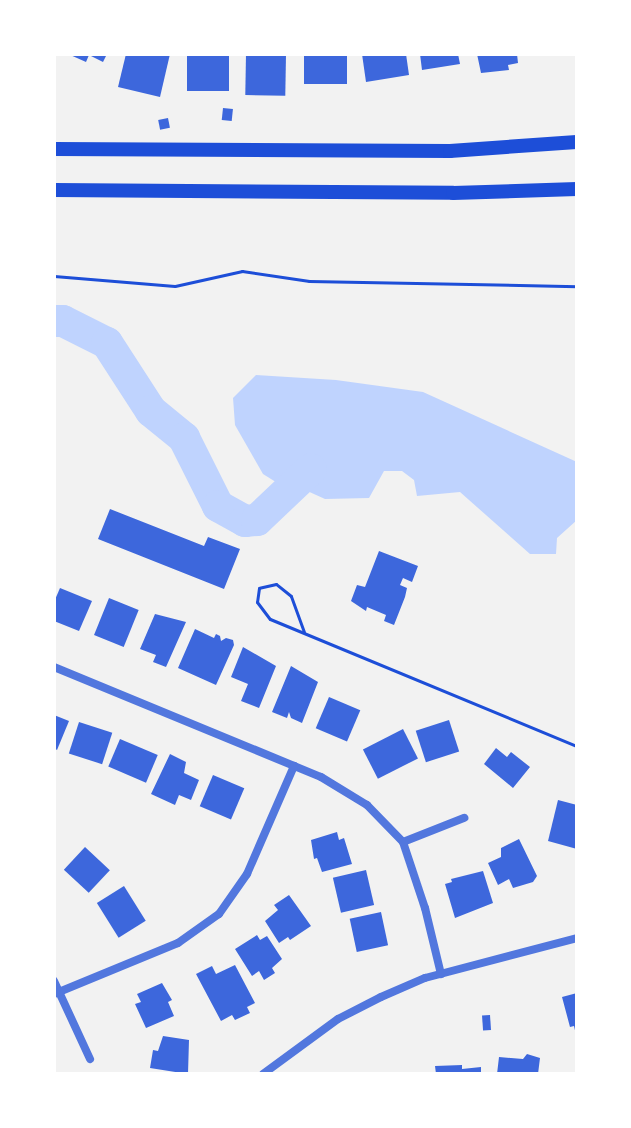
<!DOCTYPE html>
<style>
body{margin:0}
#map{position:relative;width:631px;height:1128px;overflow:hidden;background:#f2f2f2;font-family:"Fira Sans",sans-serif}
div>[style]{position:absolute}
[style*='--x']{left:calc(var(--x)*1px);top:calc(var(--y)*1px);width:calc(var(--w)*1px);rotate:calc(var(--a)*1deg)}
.water>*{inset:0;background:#bfd3fe}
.river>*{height:32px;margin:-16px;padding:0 16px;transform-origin:16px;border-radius:16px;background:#bfd3fe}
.building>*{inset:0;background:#3d67dc;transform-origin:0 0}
.path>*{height:3px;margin:-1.5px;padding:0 1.5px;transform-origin:1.5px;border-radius:1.5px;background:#1d4ed8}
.minor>*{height:8px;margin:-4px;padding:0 4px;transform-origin:4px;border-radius:4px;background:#5277de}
.secondary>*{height:14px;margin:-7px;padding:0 7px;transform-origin:7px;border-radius:7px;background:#1d4ed8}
span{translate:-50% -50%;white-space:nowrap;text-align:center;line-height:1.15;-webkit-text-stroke:8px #fff;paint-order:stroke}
.frame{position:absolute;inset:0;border:56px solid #fff;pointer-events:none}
</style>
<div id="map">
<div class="water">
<div style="clip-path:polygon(256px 375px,336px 380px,423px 392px,577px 462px,577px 520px,557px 538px,556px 554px,530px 554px,460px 492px,417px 496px,414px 480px,402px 471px,384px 471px,369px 498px,325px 499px,294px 485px,286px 499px,279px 497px,279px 484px,263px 474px,235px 425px,233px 398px)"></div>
</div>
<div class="river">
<div style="--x:54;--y:321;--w:9;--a:0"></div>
<div style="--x:63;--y:321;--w:49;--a:26.6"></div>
<div style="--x:107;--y:343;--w:81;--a:57.1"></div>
<div style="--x:151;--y:411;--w:43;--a:39.3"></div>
<div style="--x:184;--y:438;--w:76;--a:63.4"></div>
<div style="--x:218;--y:506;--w:31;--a:29"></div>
<div style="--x:245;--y:521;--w:12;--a:-5"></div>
<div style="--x:257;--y:520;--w:74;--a:-43.4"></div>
</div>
<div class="building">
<div style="clip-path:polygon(68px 54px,107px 54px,103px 62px,89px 55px,86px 62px)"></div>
<div style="clip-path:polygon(126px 54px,170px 54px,160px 97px,118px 87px)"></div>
<div style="left:187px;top:54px;width:42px;height:37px"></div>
<div style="left:246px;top:54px;width:40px;height:41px;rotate:1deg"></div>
<div style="left:304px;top:54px;width:43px;height:30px"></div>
<div style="clip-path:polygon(362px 54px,406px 54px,409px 75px,366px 82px)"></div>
<div style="clip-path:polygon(420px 54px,458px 54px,460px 64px,422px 70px)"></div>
<div style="clip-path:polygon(477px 54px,517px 54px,518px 63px,508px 65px,509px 70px,481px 73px)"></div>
<div style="left:223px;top:108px;width:10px;height:12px;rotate:6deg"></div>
<div style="left:168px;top:118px;width:10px;height:10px;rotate:79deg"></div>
<div style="clip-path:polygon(110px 509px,204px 546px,208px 537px,240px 549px,224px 589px,98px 539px)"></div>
<div style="clip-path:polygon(379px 551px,418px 566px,412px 582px,403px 578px,400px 585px,407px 588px,405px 597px,394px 625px,384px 621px,386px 615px,367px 607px,366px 611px,351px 601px,357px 585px,365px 587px)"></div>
<div style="clip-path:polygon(60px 588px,92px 601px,79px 631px,54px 621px,54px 602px)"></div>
<div style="left:109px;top:598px;width:32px;height:40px;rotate:22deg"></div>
<div style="clip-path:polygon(155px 614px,186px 622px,166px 667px,153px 662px,156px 655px,140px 649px)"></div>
<div style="clip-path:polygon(195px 629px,214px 638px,216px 634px,220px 636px,221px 641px,226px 638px,233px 640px,234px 645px,216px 685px,178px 668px)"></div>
<div style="clip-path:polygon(243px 647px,276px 666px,259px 708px,241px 701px,248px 684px,231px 677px)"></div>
<div style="clip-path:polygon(291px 666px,318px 682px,302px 723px,291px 718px,289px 712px,287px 718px,272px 712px)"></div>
<div style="left:329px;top:697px;width:34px;height:34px;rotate:23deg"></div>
<div style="clip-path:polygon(54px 715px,69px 721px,57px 750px,54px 748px)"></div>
<div style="left:449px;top:720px;width:33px;height:35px;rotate:72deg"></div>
<div style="left:79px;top:722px;width:35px;height:33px;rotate:18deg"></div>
<div style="left:403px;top:729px;width:33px;height:45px;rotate:63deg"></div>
<div style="left:120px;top:739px;width:41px;height:30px;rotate:23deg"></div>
<div style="clip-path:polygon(496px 748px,507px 757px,511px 752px,530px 767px,513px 788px,484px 764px)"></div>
<div style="clip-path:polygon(170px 754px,186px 762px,184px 773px,199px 780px,191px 800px,179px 795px,175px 805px,151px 794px)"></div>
<div style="left:213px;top:775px;width:34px;height:34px;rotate:23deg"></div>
<div style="clip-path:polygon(558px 800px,577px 805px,577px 849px,548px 841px)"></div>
<div style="clip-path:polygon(337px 832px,339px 840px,344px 838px,352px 864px,322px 872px,317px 858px,314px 859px,311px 840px)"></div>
<div style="clip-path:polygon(519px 839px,537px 876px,533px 882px,513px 888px,509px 879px,498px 885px,488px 863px,501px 857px,501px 848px)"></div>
<div style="left:85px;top:847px;width:34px;height:31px;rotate:43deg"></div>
<div style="left:366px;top:870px;width:36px;height:34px;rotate:77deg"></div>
<div style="clip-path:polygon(483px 871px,493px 903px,455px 918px,445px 884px,452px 882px,451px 879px)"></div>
<div style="left:124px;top:886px;width:41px;height:32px;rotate:58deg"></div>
<div style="clip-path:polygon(289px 895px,311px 926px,290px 940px,288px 937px,279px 943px,265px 921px,278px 910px,274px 905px)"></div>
<div style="left:381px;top:912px;width:34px;height:32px;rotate:78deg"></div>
<div style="clip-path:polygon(257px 935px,260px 940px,267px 936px,282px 959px,272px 968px,275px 973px,264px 980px,259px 971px,252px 976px,235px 949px)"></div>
<div style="clip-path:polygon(235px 965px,255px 1003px,247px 1007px,250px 1013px,235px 1020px,232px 1015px,221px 1021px,196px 974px,212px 966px,216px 974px)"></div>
<div style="clip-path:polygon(162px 983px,172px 1000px,168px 1002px,174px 1016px,146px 1028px,135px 1004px,141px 1002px,137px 994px)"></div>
<div style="clip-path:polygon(577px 993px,577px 1035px,576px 1035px,574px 1026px,570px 1027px,562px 997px)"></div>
<div style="left:490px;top:1015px;width:15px;height:8px;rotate:86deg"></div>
<div style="clip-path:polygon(163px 1036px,189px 1040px,188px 1074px,150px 1068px,153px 1050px,158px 1051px)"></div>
<div style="clip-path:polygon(527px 1054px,540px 1058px,538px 1074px,497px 1074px,499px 1057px,523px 1059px)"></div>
<div style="clip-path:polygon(462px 1065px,462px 1069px,481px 1067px,481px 1074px,436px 1074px,435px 1066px)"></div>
</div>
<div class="path">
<div style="--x:54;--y:276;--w:121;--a:4.7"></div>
<div style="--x:175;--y:286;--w:69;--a:-12.6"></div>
<div style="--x:242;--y:271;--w:68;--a:8.5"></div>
<div style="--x:309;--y:281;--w:268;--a:1.1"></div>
<div style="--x:304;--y:632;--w:38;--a:-110"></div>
<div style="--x:291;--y:596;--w:19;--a:-141"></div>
<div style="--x:276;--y:584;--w:17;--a:167"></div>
<div style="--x:259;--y:588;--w:14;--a:98"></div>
<div style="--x:257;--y:602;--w:21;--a:53"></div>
<div style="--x:270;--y:619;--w:332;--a:22.5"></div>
</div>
<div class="minor">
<div style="--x:54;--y:667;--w:289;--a:22.4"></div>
<div style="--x:321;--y:777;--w:54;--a:31.3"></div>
<div style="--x:367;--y:805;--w:52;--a:45.8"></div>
<div style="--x:403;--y:842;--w:70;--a:71.6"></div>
<div style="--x:425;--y:908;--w:68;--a:76.4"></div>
<div style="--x:403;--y:842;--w:66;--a:-21.5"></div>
<div style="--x:54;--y:981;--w:86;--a:65.2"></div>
<div style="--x:54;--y:994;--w:134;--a:-22.4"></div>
<div style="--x:178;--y:943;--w:50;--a:-35.3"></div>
<div style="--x:219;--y:914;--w:49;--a:-55"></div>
<div style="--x:247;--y:874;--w:118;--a:-66.5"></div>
<div style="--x:263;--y:1074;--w:93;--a:-36.3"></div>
<div style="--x:338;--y:1019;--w:48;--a:-27.1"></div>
<div style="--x:381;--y:997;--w:48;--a:-23.4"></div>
<div style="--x:425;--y:978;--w:157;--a:-14.7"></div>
</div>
<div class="secondary">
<div style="--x:54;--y:149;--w:396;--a:0.3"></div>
<div style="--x:450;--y:151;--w:127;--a:-4.1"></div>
<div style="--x:54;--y:190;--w:399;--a:0.4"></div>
<div style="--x:453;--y:193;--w:124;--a:-1.8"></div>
</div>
<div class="frame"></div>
</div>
